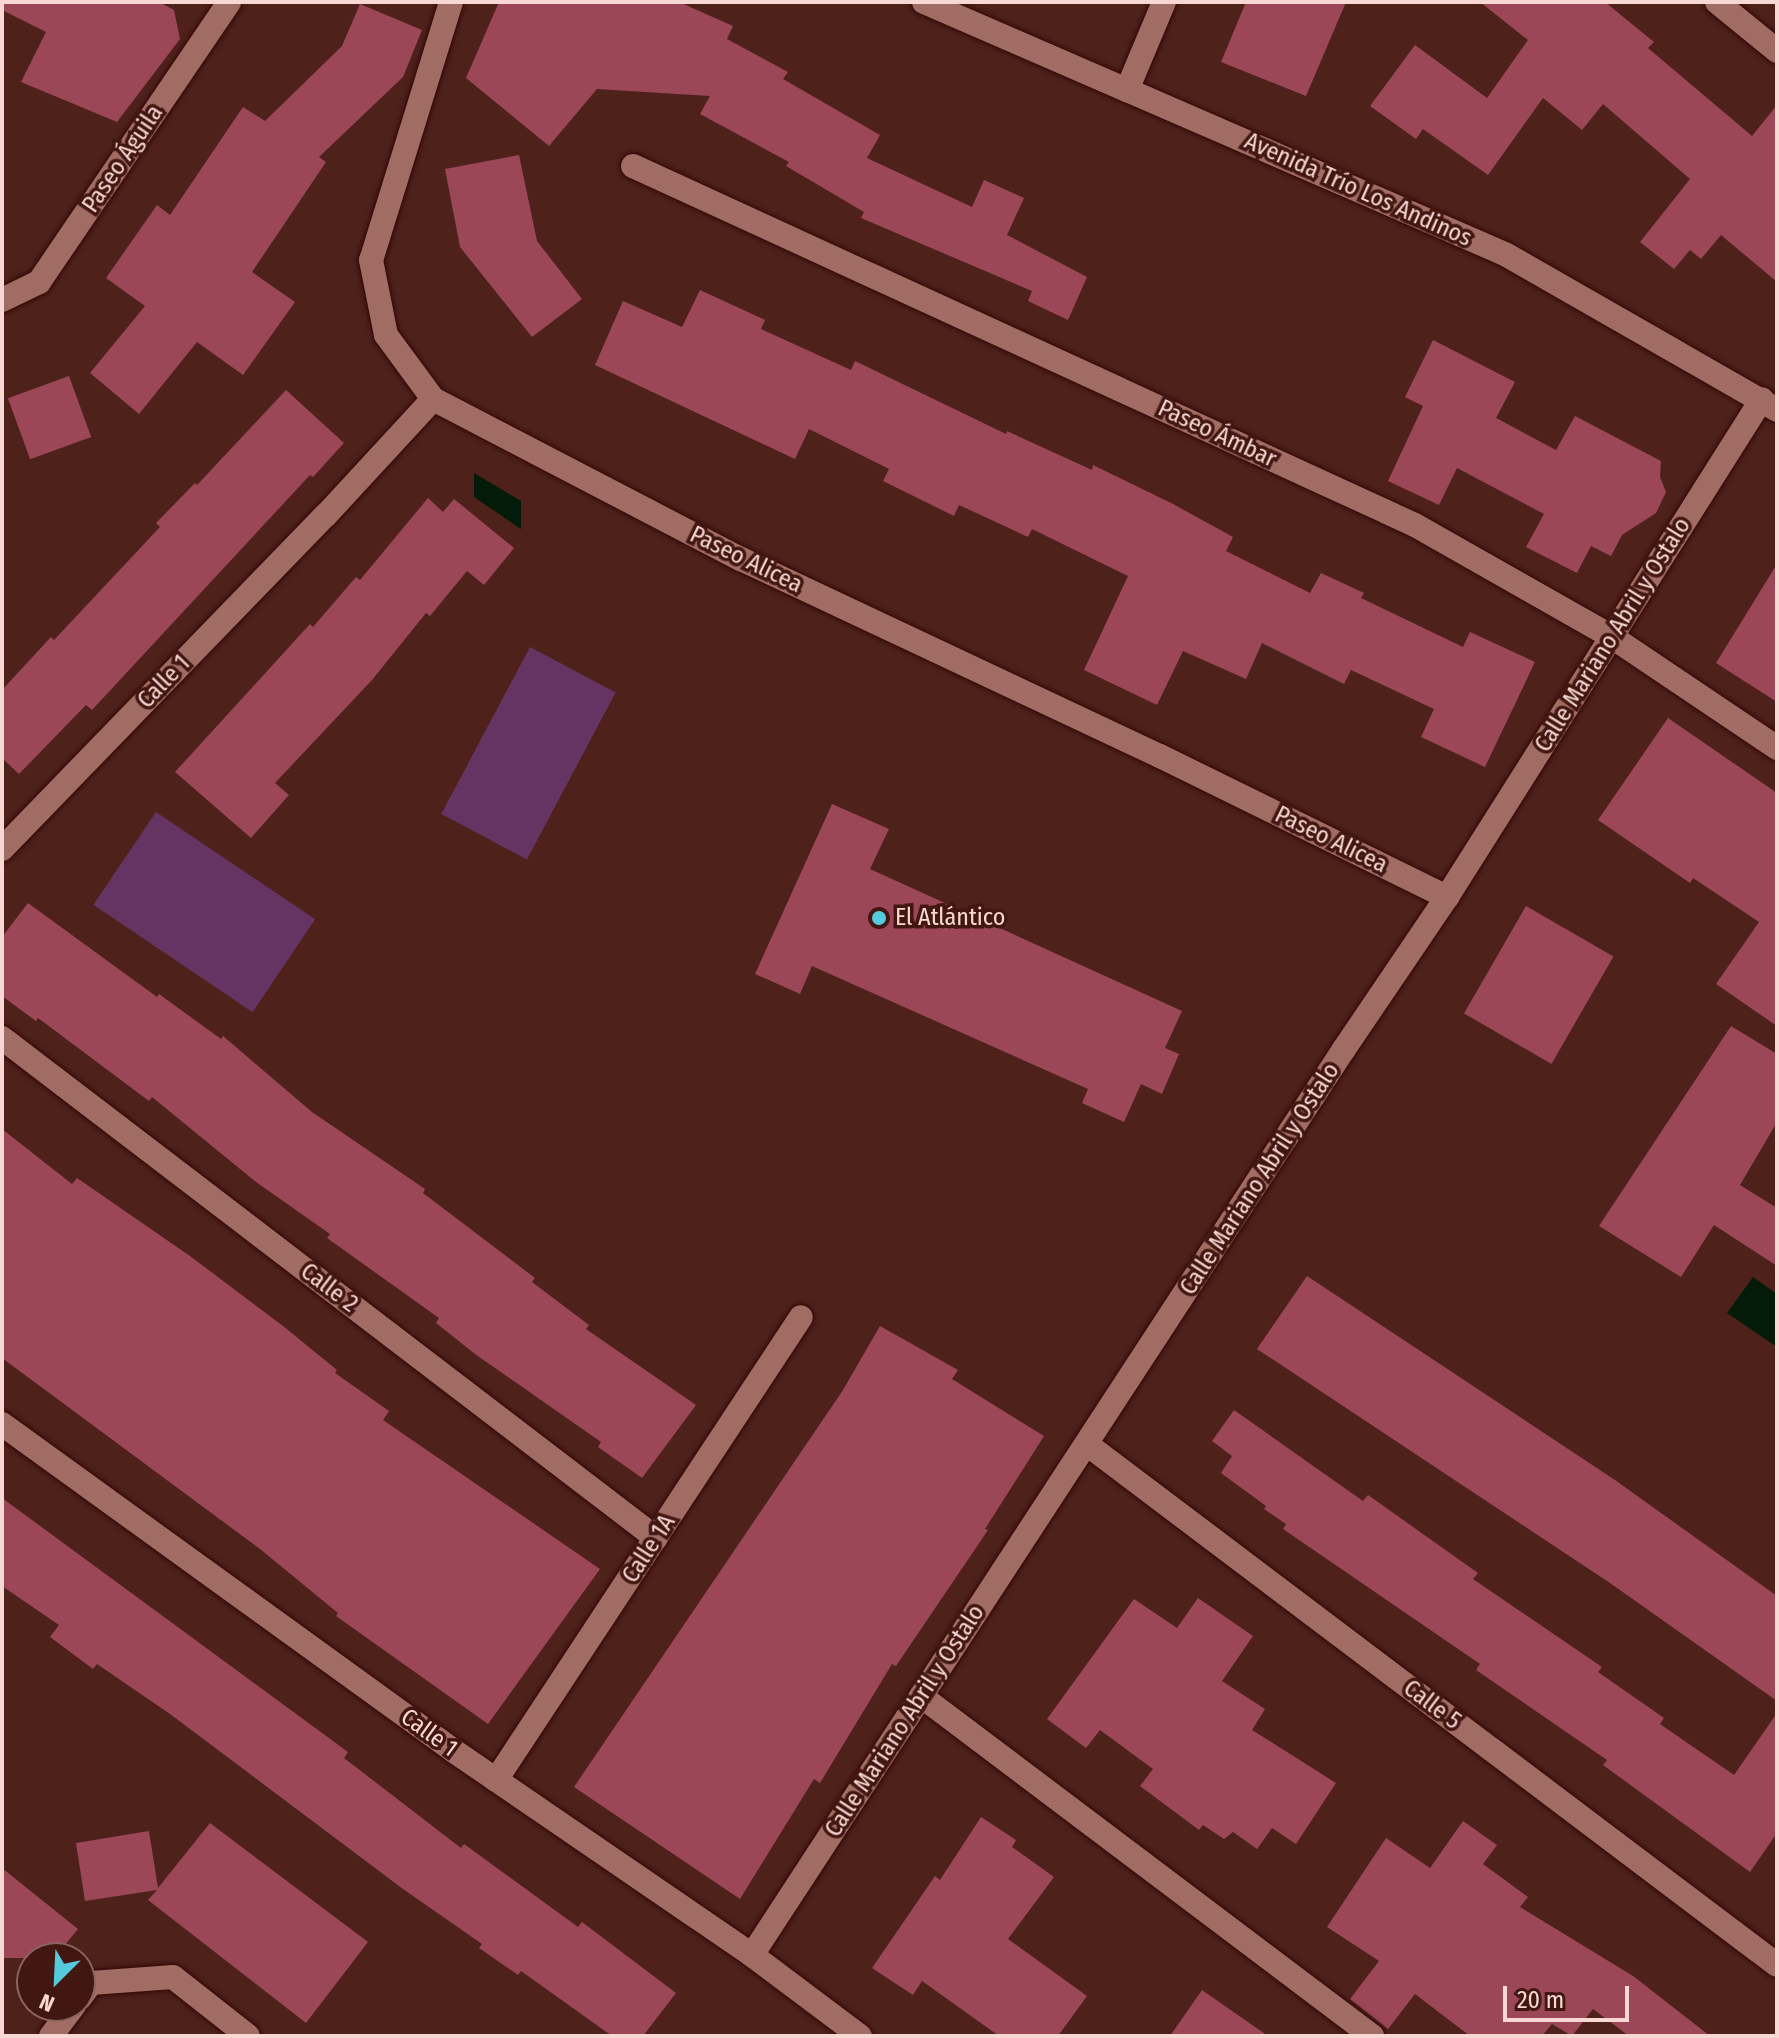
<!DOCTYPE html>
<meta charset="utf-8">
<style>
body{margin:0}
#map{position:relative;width:1779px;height:2038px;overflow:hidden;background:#4e211b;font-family:"Fira Sans Condensed",sans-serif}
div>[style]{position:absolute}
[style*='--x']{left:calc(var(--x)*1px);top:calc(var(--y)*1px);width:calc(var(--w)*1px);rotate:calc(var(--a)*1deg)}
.green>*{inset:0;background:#663463;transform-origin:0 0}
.water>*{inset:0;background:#041b0a}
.building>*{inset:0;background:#9b4758;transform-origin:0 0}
.roads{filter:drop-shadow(0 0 2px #320704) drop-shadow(0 0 2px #320704)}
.street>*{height:24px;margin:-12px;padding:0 12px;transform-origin:12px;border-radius:12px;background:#a16c63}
.secondary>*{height:24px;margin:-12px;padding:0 12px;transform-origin:12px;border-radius:12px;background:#a16c63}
.dots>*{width:22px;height:22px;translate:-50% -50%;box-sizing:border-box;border:4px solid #431711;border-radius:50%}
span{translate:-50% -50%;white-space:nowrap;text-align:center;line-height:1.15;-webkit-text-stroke:7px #431711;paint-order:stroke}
.street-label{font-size:24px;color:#f7d8d3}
.poi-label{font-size:24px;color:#f7d8d3}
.left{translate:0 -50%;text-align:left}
.frame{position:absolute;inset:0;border:4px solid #f7d8d3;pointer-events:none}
.north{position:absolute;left:16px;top:1942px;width:80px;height:80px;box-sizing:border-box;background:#431711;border:2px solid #8b645f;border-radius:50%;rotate:204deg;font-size:22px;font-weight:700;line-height:32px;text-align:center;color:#f7d8d3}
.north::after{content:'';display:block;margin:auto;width:28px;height:36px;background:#54cadd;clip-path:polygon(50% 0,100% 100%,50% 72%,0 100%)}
.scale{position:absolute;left:1503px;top:1986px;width:126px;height:36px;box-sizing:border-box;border:4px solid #f7d8d3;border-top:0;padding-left:10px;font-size:24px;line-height:28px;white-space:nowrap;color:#f7d8d3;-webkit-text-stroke:6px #431711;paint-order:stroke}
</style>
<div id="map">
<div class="green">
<div style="left:530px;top:647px;width:97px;height:189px;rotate:28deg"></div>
<div style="left:156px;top:812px;width:192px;height:112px;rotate:34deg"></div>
</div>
<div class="water">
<div style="clip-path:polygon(474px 473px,521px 501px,521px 529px,474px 497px)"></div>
<div style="clip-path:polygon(1753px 1277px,1777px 1294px,1777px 1347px,1727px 1313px)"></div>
</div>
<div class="building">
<div style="clip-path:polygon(2px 2px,159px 2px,174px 10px,180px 39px,117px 122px,21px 82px,46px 32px,2px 10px)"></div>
<div style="clip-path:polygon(499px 2px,679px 2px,733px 26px,727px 39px,788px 72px,783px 79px,880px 135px,867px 158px,972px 207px,984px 180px,1024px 198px,1007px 235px,1087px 277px,1068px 320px,1028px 301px,1032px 291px,861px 218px,864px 212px,786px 166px,789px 162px,700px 114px,710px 96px,597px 89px,549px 146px,466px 78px)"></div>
<div style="clip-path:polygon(1246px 2px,1346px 2px,1306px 96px,1221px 62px)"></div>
<div style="clip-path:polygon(1480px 2px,1605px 2px,1654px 42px,1648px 48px,1752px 136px,1777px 105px,1777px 282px,1721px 235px,1701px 259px,1690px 250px,1674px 269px,1640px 242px,1690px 179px,1603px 104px,1582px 130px,1543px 98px,1488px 175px,1423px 129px,1416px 139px,1370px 106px,1415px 45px,1487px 98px,1528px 40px)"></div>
<div style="clip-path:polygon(360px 4px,422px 30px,403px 77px,319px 157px,326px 162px,252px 272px,295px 302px,243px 375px,197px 342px,139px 414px,90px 373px,145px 306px,106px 278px,157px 205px,170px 215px,243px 107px,265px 121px,342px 46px)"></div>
<div style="clip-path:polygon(519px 155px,537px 241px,582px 299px,532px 337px,460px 247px,445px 169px)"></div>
<div style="clip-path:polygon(700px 290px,765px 320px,761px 329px,851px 370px,855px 361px,1006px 434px,1007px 431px,1092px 470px,1093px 465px,1173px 504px,1233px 537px,1226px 551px,1310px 593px,1321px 573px,1364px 593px,1361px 598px,1463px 647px,1470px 632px,1535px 662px,1485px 767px,1421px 737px,1434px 709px,1351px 670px,1344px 684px,1262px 643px,1246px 679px,1183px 651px,1157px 705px,1084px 670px,1128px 576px,1032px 529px,1028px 537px,959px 505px,954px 516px,883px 481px,889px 469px,809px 429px,795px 459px,595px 365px,623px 301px,682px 327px)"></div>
<div style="clip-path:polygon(1433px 340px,1515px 382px,1496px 418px,1556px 450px,1575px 416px,1661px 461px,1660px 477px,1666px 492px,1656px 513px,1622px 535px,1611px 556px,1591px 546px,1577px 573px,1526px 547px,1544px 514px,1457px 468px,1439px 505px,1388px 481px,1423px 406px,1405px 397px)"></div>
<div style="left:69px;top:376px;width:65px;height:65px;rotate:70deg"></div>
<div style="clip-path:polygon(286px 390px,344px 443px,313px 477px,310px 475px,92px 710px,86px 705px,19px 774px,2px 758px,2px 690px,51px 637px,54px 640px,160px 527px,156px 523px,195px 483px,197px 485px)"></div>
<div style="clip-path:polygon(428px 498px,443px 512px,454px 499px,514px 548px,484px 585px,467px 571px,430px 616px,426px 613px,372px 680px,275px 783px,289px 795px,251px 838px,175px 772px,310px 624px,313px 627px,356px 577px,360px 580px)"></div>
<div style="clip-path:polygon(1777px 564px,1777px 702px,1716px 663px)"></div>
<div style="clip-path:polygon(1668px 718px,1777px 793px,1777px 1026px,1716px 984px,1759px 922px,1693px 878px,1690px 883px,1598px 820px)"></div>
<div style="clip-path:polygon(832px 804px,889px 829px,870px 869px,1182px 1011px,1165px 1048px,1179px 1054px,1162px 1094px,1141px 1084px,1124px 1122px,1082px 1103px,1088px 1089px,812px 966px,800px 994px,755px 974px)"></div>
<div style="clip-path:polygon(28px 903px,157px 997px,159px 994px,221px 1039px,223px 1036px,312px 1112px,425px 1189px,423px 1193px,535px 1278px,532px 1282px,589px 1325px,586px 1329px,696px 1405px,642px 1478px,598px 1447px,601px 1442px,475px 1354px,436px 1323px,439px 1318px,327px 1238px,330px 1234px,256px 1182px,152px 1097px,149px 1101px,38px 1018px,36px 1021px,2px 996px,2px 937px)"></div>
<div style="left:1526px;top:906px;width:101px;height:124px;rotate:30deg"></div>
<div style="clip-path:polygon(1731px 1026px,1777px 1054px,1777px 1122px,1740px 1185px,1777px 1208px,1777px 1266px,1714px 1225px,1681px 1277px,1599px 1226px)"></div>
<div style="clip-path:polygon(2px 1129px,72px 1184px,77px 1178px,190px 1256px,283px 1326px,337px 1370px,335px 1373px,389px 1411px,383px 1420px,600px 1569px,488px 1724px,336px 1616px,338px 1613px,260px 1549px,2px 1358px)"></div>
<div style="clip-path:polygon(1307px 1276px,1615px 1480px,1777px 1596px,1777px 1701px,1610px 1583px,1257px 1349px)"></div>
<div style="clip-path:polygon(880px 1326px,958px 1370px,952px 1379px,1044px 1436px,985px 1529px,988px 1530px,896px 1666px,892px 1664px,820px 1783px,814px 1779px,740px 1899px,574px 1787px,843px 1390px)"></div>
<div style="clip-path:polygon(1234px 1410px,1363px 1501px,1368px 1495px,1478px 1573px,1473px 1579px,1602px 1667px,1598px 1672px,1664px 1718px,1660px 1724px,1734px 1775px,1777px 1713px,1777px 1833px,1750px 1872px,1603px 1765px,1607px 1760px,1476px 1670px,1480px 1664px,1283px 1529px,1286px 1524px,1264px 1509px,1266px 1506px,1221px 1473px,1232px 1456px,1212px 1441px)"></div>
<div style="clip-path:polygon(2px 1498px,348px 1752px,344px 1758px,461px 1848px,464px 1844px,578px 1927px,582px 1922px,676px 1993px,643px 2036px,612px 2036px,521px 1971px,518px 1975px,479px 1948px,482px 1944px,403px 1889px,170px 1714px,97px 1664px,93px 1669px,50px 1637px,59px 1625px,2px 1586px)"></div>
<div style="clip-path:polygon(1198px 1598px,1253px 1636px,1222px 1681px,1265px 1709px,1252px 1730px,1336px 1783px,1296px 1844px,1272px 1828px,1257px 1849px,1233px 1832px,1224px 1839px,1203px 1825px,1199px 1830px,1140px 1786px,1153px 1769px,1100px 1730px,1086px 1748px,1047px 1719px,1134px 1599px,1177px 1628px)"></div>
<div style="clip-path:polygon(981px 1817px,1016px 1840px,1012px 1847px,1054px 1877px,1008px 1939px,1087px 1996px,1058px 2036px,999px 2036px,922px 1981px,913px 1995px,872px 1968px,935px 1876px,940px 1880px)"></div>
<div style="clip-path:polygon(1463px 1821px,1497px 1845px,1483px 1864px,1528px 1897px,1520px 1907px,1633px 1976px,1710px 2036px,1629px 2036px,1593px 2009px,1572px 2036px,1552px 2024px,1542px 2036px,1470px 2036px,1415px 1994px,1388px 2029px,1350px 1999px,1379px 1961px,1327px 1927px,1386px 1838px,1430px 1868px)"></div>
<div style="clip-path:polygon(210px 1823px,368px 1942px,306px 2023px,148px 1900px,157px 1890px,85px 1901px,76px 1843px,149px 1831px,158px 1888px)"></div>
<div style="clip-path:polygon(2px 1868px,78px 1929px,54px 1958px,2px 1958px)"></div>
<div style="clip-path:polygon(1202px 1990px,1268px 2036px,1170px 2036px)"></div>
</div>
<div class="roads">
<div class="street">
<div style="--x:451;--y:2;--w:270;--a:107.2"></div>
<div style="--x:371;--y:260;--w:76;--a:78.7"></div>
<div style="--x:386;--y:335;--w:79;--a:53.7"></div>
<div style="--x:433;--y:399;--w:347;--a:27.5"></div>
<div style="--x:741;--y:559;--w:463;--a:25.2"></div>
<div style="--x:1160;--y:756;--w:320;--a:26.2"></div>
<div style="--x:1717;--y:2;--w:77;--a:39.2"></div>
<div style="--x:1127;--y:90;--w:95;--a:-67.2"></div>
<div style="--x:633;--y:166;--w:860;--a:24.66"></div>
<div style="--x:1415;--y:525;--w:227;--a:29.6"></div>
<div style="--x:1612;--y:637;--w:199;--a:33.9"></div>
<div style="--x:2;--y:300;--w:41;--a:-25.9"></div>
<div style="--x:39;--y:282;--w:338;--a:-55.8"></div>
<div style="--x:2;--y:849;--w:465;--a:-45.9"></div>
<div style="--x:326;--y:515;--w:158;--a:-47.3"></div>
<div style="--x:2;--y:1038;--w:823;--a:37.4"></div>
<div style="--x:2;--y:1424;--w:558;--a:35.88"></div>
<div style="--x:454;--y:1751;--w:361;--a:34.4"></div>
<div style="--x:752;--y:1955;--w:135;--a:36.9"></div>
<div style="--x:1088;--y:1445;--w:863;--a:37.04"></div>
<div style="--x:921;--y:1696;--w:565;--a:37.01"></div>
<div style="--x:496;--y:1780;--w:554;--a:-56.63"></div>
<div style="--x:752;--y:1955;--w:1082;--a:-56.84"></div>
<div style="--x:1344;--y:1049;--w:184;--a:-55.9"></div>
<div style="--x:1447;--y:897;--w:589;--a:-57.69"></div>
<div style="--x:80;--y:1998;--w:19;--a:-54"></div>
<div style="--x:91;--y:1983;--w:82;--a:-4.2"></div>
<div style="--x:173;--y:1977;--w:95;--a:38.2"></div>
<div style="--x:51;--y:2036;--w:38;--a:-53"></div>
</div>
<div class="secondary">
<div style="--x:924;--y:2;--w:633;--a:23.45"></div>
<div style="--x:1505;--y:254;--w:314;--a:29.8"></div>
</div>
</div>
<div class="dots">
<div style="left:879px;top:918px;background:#54cadd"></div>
</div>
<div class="street-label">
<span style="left:123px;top:159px;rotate:-56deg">Paseo Águila</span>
<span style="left:1358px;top:190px;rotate:24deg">Avenida Trío Los Andinos</span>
<span style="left:1217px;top:434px;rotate:25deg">Paseo Ámbar</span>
<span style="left:746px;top:560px;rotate:26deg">Paseo Alicea</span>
<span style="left:1613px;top:635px;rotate:-58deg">Calle Mariano Abril y Ostalo</span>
<span style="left:164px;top:682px;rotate:-46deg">Calle 1</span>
<span style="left:1331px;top:840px;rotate:26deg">Paseo Alicea</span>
<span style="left:1260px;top:1179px;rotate:-57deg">Calle Mariano Abril y Ostalo</span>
<span style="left:329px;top:1288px;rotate:37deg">Calle 2</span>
<span style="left:649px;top:1549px;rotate:-57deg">Calle 1A</span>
<span style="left:1432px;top:1705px;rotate:37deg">Calle 5</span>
<span style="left:905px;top:1721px;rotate:-57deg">Calle Mariano Abril y Ostalo</span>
<span style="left:429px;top:1733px;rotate:36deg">Calle 1</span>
</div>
<div class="poi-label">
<span class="left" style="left:895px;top:918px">El Atlántico</span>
</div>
<div class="frame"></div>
<div class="north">N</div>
<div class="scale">20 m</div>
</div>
